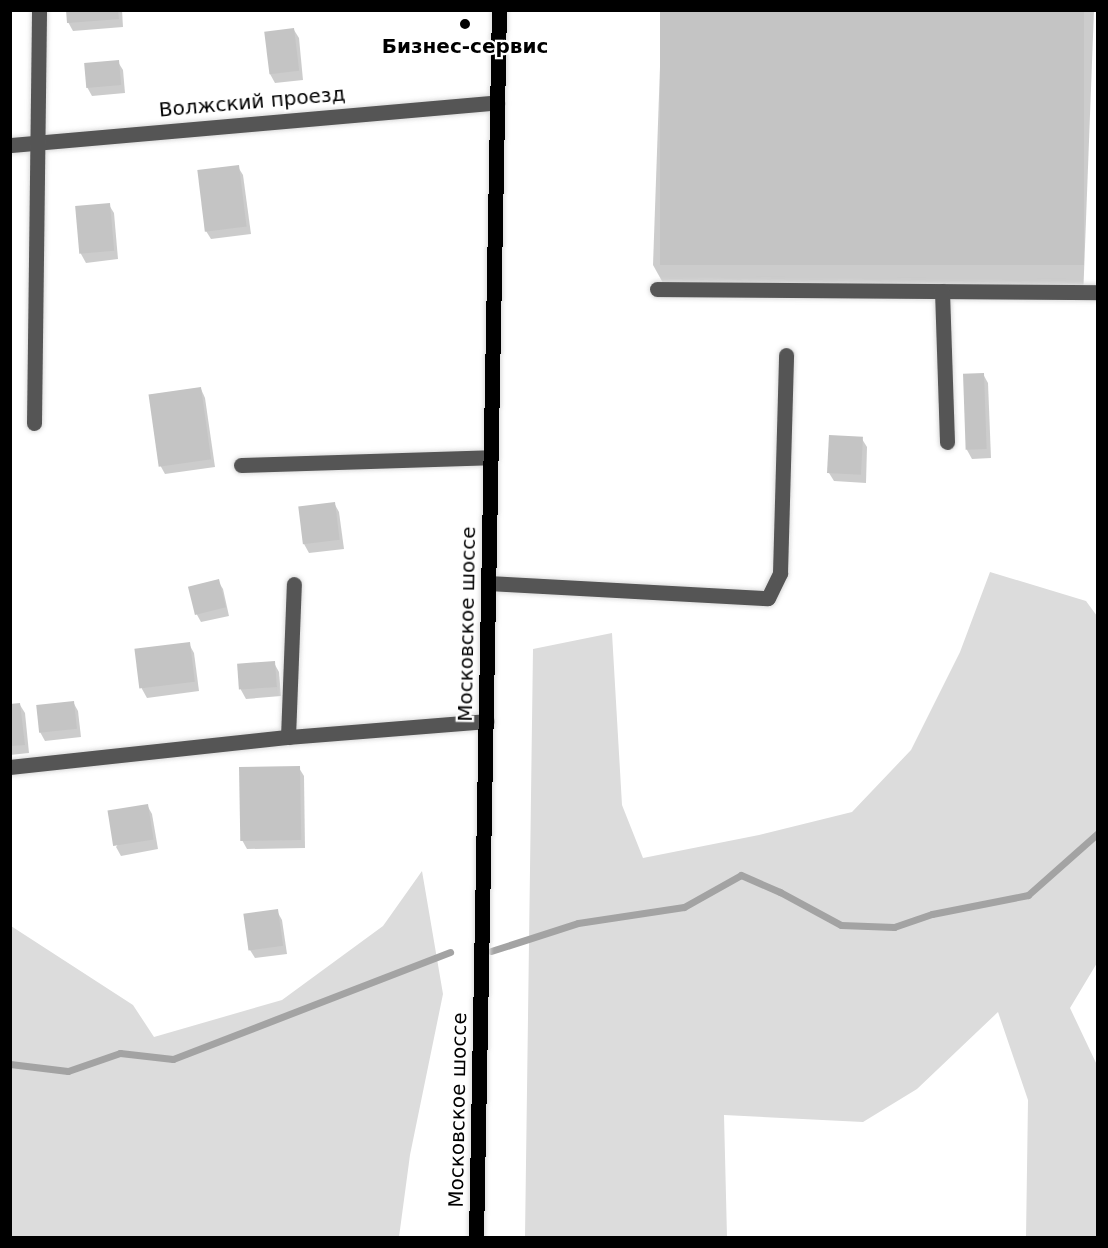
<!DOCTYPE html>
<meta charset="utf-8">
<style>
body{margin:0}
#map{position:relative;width:1108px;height:1248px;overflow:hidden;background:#fff;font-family:"DejaVu Sans",sans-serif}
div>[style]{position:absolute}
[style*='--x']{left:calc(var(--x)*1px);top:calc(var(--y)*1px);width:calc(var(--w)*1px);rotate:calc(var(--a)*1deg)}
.green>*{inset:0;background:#dcdcdc}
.shadow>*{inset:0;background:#0003}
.stream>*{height:7px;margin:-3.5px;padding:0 3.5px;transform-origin:3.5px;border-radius:3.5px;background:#a3a3a3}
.building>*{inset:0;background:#c4c4c4;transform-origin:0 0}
.roads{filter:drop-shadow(0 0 2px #dbdbdb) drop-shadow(0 0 2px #dbdbdb)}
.minor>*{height:15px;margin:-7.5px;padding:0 7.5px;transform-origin:7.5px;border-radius:7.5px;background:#555}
.major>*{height:15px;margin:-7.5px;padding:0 7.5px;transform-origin:7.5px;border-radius:7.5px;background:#000}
.dots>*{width:16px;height:16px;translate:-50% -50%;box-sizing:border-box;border:3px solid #fff;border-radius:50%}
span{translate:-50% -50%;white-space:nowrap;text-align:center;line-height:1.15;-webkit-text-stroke:4.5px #fff;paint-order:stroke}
.poi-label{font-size:20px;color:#000;font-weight:700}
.street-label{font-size:20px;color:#000}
.frame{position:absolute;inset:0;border:12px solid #000;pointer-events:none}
</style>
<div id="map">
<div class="green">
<div style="clip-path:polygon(990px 572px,1086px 601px,1097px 616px,1097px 963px,1070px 1008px,1097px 1065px,1097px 1237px,1026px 1237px,1028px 1100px,998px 1012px,917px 1089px,863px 1122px,724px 1115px,727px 1237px,525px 1237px,533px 649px,612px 633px,622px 805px,643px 858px,759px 835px,852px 812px,911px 750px,960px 652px)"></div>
<div style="clip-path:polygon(422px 871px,443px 994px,410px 1155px,399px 1237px,11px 1237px,11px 926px,133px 1005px,154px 1037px,282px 1000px,383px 926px)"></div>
</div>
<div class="shadow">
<div style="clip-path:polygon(67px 10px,122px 10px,123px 27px,73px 31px,68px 22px)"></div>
<div style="clip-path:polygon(662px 10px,1094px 10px,1083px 299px,663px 283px,653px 265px)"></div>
<div style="clip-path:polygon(294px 30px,299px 38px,303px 80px,275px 83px,270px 74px)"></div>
<div style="clip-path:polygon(118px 62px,123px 70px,125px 93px,92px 96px,87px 87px)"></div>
<div style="clip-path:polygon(238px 167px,243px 175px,251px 234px,211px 239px,206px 231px)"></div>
<div style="clip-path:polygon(109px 205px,114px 213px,118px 259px,86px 263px,81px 254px,76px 208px)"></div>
<div style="clip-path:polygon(983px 374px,988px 383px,991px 458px,972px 459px,967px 450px)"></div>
<div style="clip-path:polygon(201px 389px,205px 398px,215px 467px,165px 474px,160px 465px)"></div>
<div style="clip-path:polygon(862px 439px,867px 447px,866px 483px,834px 481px,829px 473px)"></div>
<div style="clip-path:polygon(334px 503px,339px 512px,344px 549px,309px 553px,304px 544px)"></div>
<div style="clip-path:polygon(218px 581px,223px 589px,229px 616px,201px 622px,196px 613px)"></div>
<div style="clip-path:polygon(189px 644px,194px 653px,199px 691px,147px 698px,142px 689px,136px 651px)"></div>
<div style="clip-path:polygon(274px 663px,279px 672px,281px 696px,246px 699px,241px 690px,239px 666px)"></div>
<div style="clip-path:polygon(73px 702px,78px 711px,81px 737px,45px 741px,40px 732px,37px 706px)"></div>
<div style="clip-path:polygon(20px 705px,25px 713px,29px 753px,10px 755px,10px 706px)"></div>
<div style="clip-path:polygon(299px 768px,304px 776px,305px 848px,247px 849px,242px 840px)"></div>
<div style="clip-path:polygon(147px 805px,152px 814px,158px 849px,121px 856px,116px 847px)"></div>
<div style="clip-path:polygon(277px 911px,282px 920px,287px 954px,255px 958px,250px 950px,245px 916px)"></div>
</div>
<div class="stream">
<div style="--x:491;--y:951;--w:91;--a:-17.8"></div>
<div style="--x:578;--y:923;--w:107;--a:-8.6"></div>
<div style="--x:684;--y:907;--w:65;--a:-29.3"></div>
<div style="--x:741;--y:875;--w:43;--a:23.6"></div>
<div style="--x:780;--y:892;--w:69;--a:28.4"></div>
<div style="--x:841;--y:925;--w:53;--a:2.2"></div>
<div style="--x:894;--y:927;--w:40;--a:-18.9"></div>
<div style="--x:932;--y:914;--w:98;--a:-11.2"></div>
<div style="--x:1028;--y:895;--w:94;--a:-41.5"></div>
<div style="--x:10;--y:1064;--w:58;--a:6.9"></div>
<div style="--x:68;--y:1071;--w:55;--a:-19.1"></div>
<div style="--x:120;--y:1053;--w:53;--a:6.5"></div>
<div style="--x:173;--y:1059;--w:297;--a:-21.1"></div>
</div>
<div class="building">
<div style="clip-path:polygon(66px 10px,118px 10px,119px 19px,67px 23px)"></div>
<div style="left:660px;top:10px;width:424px;height:255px"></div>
<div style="left:294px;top:28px;width:43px;height:30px;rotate:83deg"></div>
<div style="left:119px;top:60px;width:25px;height:35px;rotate:85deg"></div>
<div style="left:239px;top:165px;width:62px;height:42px;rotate:83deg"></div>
<div style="left:110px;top:203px;width:48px;height:35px;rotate:85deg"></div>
<div style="left:984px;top:373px;width:76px;height:21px;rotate:88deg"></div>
<div style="left:201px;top:387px;width:73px;height:53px;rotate:82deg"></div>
<div style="left:829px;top:435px;width:34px;height:38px;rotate:3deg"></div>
<div style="left:335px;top:502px;width:38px;height:37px;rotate:83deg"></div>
<div style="left:219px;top:579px;width:29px;height:32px;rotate:76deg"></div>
<div style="left:190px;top:642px;width:40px;height:56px;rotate:83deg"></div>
<div style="left:275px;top:661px;width:26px;height:38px;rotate:86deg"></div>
<div style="left:74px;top:701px;width:28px;height:38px;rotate:84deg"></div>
<div style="clip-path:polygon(20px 703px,25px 745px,10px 746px,10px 704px)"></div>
<div style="left:300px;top:766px;width:74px;height:61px;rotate:89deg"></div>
<div style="left:148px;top:804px;width:36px;height:41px;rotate:81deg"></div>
<div style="left:278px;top:909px;width:37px;height:35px;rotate:82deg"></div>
</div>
<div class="roads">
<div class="minor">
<div style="--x:10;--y:145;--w:489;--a:-5"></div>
<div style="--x:657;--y:289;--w:441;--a:0.4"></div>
<div style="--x:942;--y:291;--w:151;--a:88.1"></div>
<div style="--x:34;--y:423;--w:413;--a:-89.3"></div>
<div style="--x:241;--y:465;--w:250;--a:-1.8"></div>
<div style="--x:488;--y:583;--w:280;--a:3.1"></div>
<div style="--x:768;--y:598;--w:28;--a:-64"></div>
<div style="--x:780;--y:573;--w:218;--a:-88.4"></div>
<div style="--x:288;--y:737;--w:153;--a:-87.8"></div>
<div style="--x:10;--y:767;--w:280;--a:-6.2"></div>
<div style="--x:288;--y:737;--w:199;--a:-4.6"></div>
</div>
<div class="major">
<div style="--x:476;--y:1238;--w:1228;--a:-88.93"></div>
</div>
</div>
<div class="dots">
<div style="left:465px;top:24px;background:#000"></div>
</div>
<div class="poi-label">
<span style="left:465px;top:46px">Бизнес-сервис</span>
</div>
<div class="street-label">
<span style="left:252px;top:102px;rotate:-5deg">Волжский проезд</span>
<span style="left:467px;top:624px;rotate:-89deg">Московское шоссе</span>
<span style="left:458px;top:1110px;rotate:-89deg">Московское шоссе</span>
</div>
<div class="frame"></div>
</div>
